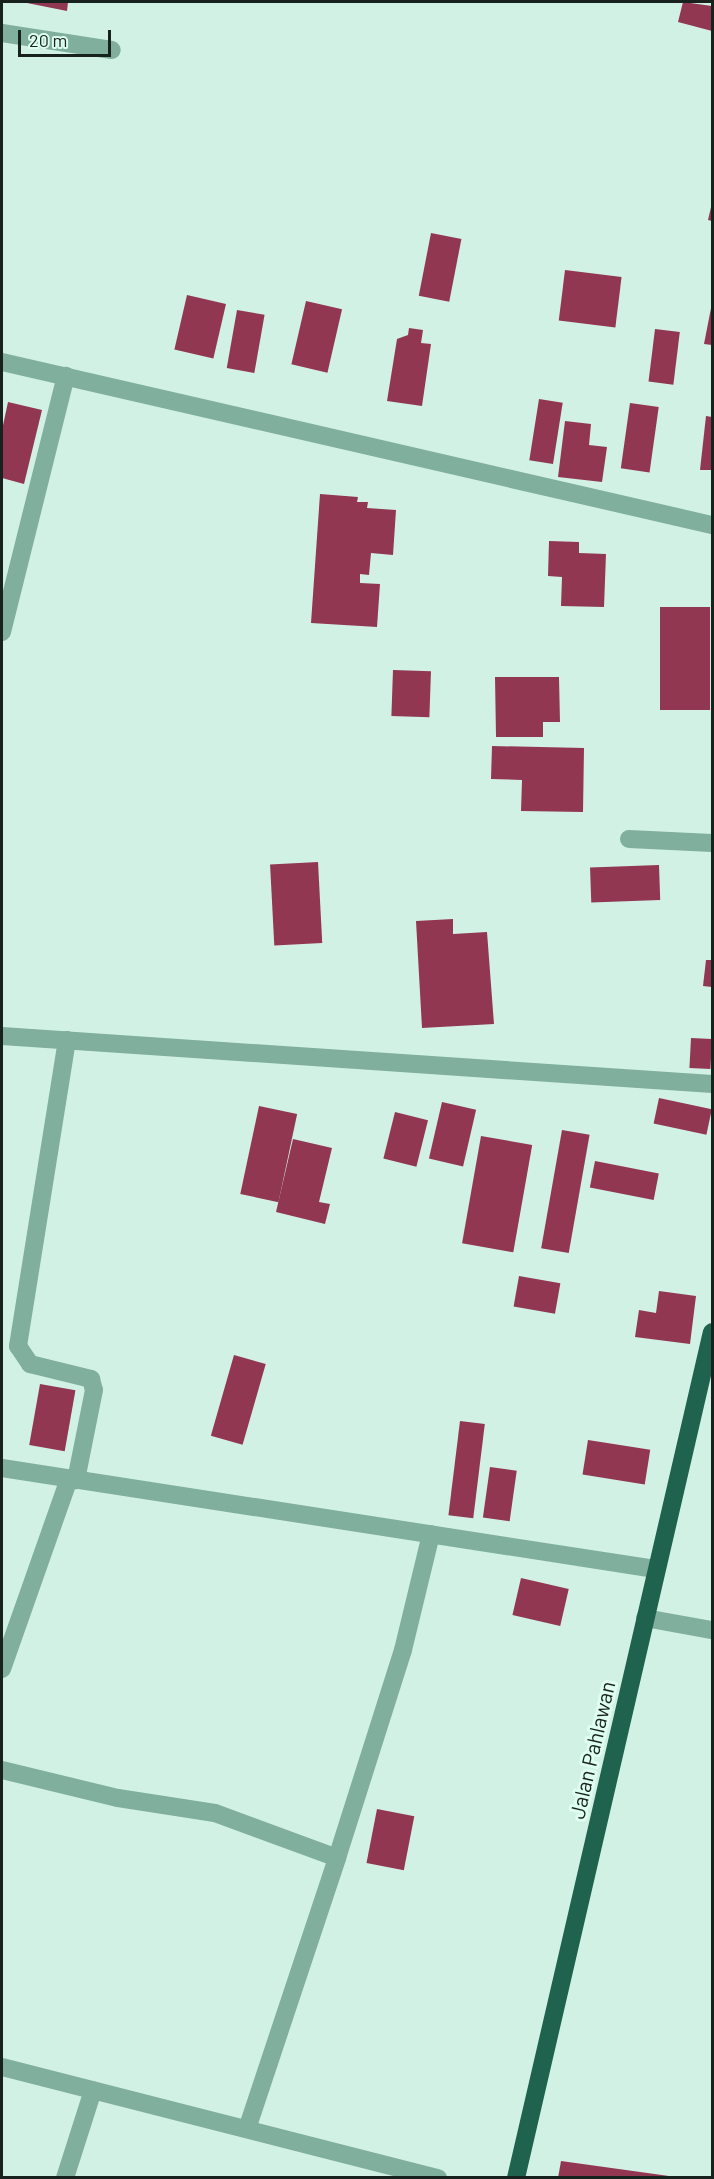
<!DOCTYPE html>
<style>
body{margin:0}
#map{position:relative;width:714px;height:2179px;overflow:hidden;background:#d2f1e5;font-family:Barlow,sans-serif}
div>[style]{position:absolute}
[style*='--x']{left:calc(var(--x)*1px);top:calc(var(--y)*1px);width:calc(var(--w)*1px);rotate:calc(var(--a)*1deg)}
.building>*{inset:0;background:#923751;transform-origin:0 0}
.minor>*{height:18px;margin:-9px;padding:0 9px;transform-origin:9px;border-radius:9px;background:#80af9d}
.highway>*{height:18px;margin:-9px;padding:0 9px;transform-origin:9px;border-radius:9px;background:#1f634e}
span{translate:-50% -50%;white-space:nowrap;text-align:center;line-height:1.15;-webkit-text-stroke:6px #dffef2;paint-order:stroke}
.street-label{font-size:21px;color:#17221e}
.frame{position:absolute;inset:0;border:3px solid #17221e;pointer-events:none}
.scale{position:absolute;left:18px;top:30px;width:93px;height:27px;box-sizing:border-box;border:3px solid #17221e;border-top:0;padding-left:8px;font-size:18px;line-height:21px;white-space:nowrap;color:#17221e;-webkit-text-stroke:4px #dffef2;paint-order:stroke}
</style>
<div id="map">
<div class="building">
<div style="clip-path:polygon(22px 2px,68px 2px,67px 11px)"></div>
<div style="clip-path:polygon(683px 2px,712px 6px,712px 31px,678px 22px)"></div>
<div style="clip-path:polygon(712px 203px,712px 221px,708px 220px)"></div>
<div style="left:431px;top:233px;width:31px;height:64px;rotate:11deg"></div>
<div style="left:565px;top:270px;width:57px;height:51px;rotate:7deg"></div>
<div style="left:187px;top:295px;width:40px;height:56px;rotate:13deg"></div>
<div style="left:306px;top:301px;width:37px;height:65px;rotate:13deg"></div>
<div style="clip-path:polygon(711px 308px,712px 308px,712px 345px,704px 344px)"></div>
<div style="left:237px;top:310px;width:28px;height:59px;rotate:10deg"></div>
<div style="clip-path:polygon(409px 328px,423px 330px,421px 343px,431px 344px,422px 406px,387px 401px,397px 339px,408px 335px)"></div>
<div style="left:655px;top:329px;width:25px;height:53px;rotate:7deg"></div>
<div style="left:539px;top:399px;width:24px;height:62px;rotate:9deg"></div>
<div style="clip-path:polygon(8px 402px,42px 410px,24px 484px,2px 478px,2px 430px)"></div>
<div style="left:630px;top:403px;width:29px;height:66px;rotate:8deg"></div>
<div style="clip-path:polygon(706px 416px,712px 417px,712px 470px,700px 470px)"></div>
<div style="clip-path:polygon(565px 421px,591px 424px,589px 445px,607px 447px,602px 482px,558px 477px)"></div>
<div style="clip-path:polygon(320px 494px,358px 497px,357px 502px,368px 502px,367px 508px,396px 510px,393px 555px,371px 553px,369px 575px,360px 574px,360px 583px,380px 584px,377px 627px,311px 623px)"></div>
<div style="clip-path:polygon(549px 541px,579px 542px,579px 553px,606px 554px,604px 607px,561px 606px,562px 577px,548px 576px)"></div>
<div style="left:660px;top:607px;width:50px;height:103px"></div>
<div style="left:393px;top:670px;width:38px;height:46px;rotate:2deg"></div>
<div style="clip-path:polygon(495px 677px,559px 677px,560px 722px,543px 722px,543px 737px,496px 737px)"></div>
<div style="clip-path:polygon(492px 746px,584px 748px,583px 812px,521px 811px,522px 780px,491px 779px)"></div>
<div style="left:318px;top:862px;width:81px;height:48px;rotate:87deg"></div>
<div style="left:659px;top:865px;width:35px;height:69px;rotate:88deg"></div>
<div style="clip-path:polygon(453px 919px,453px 934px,487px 932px,494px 1024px,422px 1028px,416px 921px)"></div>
<div style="clip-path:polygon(706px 960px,712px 960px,712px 987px,703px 986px)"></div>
<div style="left:691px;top:1038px;width:21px;height:30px;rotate:3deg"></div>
<div style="left:659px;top:1098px;width:54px;height:26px;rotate:12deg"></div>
<div style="left:442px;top:1102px;width:35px;height:58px;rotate:13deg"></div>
<div style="left:259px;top:1106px;width:39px;height:90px;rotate:12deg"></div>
<div style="left:395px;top:1112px;width:34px;height:48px;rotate:14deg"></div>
<div style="left:562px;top:1130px;width:28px;height:120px;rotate:10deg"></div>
<div style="left:481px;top:1136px;width:52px;height:109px;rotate:10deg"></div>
<div style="clip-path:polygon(293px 1139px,332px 1148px,319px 1202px,330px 1204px,325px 1224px,276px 1212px)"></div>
<div style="left:595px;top:1161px;width:65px;height:27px;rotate:11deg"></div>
<div style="left:519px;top:1276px;width:42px;height:31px;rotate:10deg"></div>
<div style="clip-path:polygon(659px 1291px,696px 1296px,690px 1344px,635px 1337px,639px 1310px,656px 1313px)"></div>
<div style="left:234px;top:1355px;width:33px;height:84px;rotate:16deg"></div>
<div style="left:40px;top:1384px;width:36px;height:62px;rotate:10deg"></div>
<div style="left:460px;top:1421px;width:25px;height:95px;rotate:7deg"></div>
<div style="left:588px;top:1440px;width:63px;height:35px;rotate:9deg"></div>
<div style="left:490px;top:1467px;width:27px;height:51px;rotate:8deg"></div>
<div style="left:521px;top:1578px;width:49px;height:38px;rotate:13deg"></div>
<div style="left:377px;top:1809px;width:38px;height:55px;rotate:11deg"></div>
<div style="clip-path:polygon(561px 2161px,669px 2176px,669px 2178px,558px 2178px)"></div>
</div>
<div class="minor">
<div style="--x:2;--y:33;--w:111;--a:8.8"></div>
<div style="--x:2;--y:362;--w:728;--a:12.93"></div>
<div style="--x:2;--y:632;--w:264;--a:-76"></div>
<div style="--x:629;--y:839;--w:83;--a:2.8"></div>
<div style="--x:2;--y:1036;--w:712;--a:3.87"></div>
<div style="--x:67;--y:1040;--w:310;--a:99.1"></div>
<div style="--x:18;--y:1346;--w:22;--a:56"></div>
<div style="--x:30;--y:1364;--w:63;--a:13.8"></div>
<div style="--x:91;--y:1379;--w:11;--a:75"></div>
<div style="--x:94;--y:1390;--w:92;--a:101.3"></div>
<div style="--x:2;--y:1468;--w:661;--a:8.79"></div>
<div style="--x:645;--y:1618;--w:68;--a:10.2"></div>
<div style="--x:2;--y:1669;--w:201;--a:-70.6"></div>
<div style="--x:2;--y:1770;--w:119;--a:13.6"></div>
<div style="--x:118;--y:1798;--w:98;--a:8.8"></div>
<div style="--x:215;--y:1813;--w:130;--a:20.2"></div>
<div style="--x:337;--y:1858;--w:218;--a:-72.4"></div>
<div style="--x:403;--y:1650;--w:119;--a:-76.4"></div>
<div style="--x:2;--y:2067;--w:450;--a:14.3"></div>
<div style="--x:247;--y:2129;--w:286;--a:-71.6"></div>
<div style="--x:65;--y:2178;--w:92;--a:-72.3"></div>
</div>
<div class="highway">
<div style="--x:516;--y:2178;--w:868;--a:-76.96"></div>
</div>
<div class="street-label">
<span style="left:592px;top:1750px;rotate:-77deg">Jalan Pahlawan</span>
</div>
<div class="frame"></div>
<div class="scale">20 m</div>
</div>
